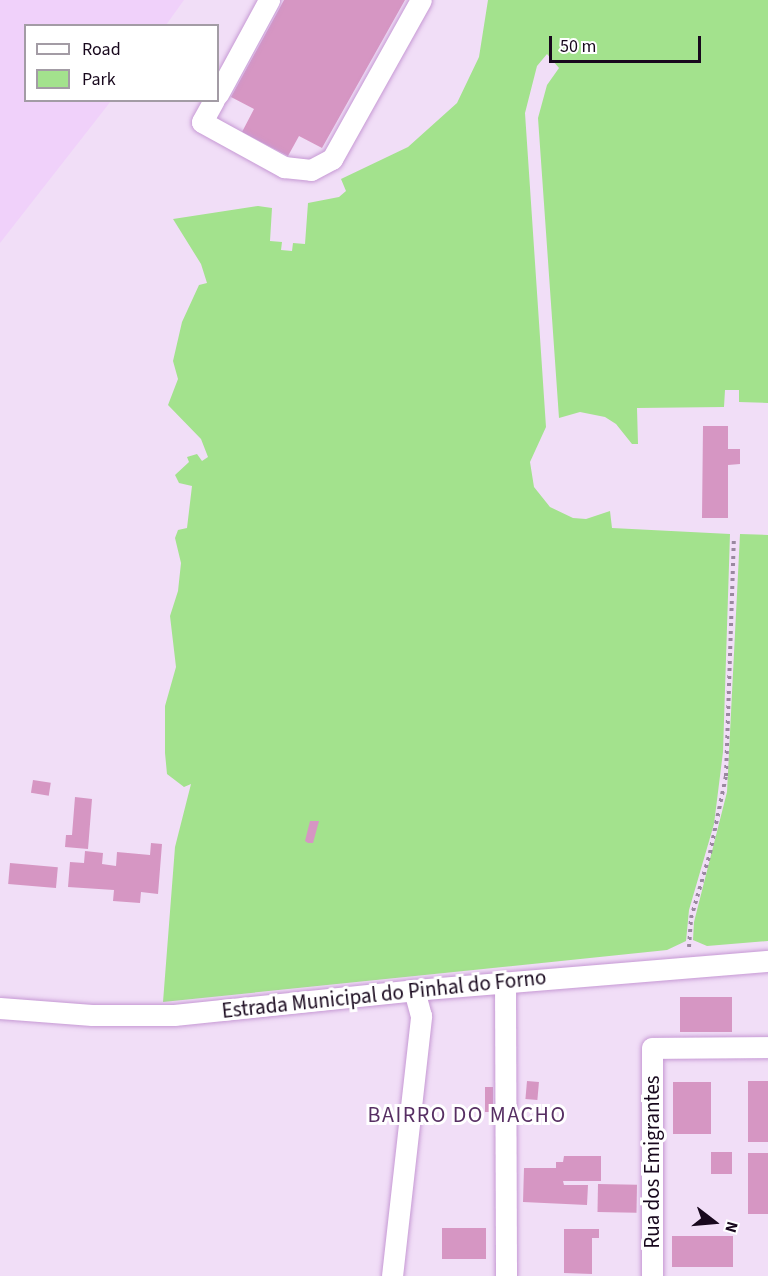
<!DOCTYPE html>
<style>
body{margin:0}
#map{position:relative;width:768px;height:1276px;overflow:hidden;background:#f1def7;font-family:"Source Sans 3",sans-serif}
div>[style]{position:absolute}
[style*='--x']{left:calc(var(--x)*1px);top:calc(var(--y)*1px);width:calc(var(--w)*1px);rotate:calc(var(--a)*1deg)}
.built>*{inset:0;background:#f0d1fa}
.green>*{inset:0;background:#a3e28d}
.building>*{inset:0;background:#d696c3;transform-origin:0 0}
.path>*{height:4px;margin-top:-2px;transform-origin:0;background:repeating-linear-gradient(90deg,#9a88a0 0 3px,transparent 0 7.5px)}
.roads{filter:drop-shadow(0 0 2px #c699d4) drop-shadow(0 0 2px #c699d4)}
.minor>*{height:21px;margin:-10.5px;padding:0 10.5px;transform-origin:10.5px;border-radius:10.5px;background:#fff}
span{translate:-50% -50%;white-space:nowrap;text-align:center;line-height:1.15;-webkit-text-stroke:6px #fff;paint-order:stroke}
.street-label{font-size:21px;color:#18081d}
.neighbourhood-label{font-size:22px;color:#572f63;letter-spacing:1.5px}
.legend{position:absolute;left:24px;top:24px;width:195px;height:78px;box-sizing:border-box;background:#fff;border:2px solid #a39ca5;margin:0;padding:8px 10px;list-style:none;font-size:18px;color:#18081d}
.legend li{display:flex;align-items:center;gap:12px;height:30px}
.legend b{width:30px;border:2px solid #a39ca5}
.north{position:absolute;left:684px;top:1192px;width:60px;height:60px;-webkit-text-stroke:4px #fff;paint-order:stroke;rotate:106deg;font-size:16px;font-weight:700;line-height:24px;text-align:center;color:#18081d}
.north::after{content:'';display:block;margin:auto;width:21px;height:27px;background:#18081d;clip-path:polygon(50% 0,100% 100%,50% 72%,0 100%)}
.scale{position:absolute;left:549px;top:36px;width:152px;height:27px;box-sizing:border-box;border:3px solid #18081d;border-top:0;padding-left:8px;font-size:18px;line-height:21px;white-space:nowrap;color:#18081d;-webkit-text-stroke:4px #fff;paint-order:stroke}
</style>
<div id="map">
<div class="built">
<div style="clip-path:polygon(0 0,184px 0,166px 25px,26px 26px,26px 100px,111px 101px,0 243px)"></div>
</div>
<div class="green">
<div style="clip-path:polygon(488px 0,768px 0,768px 403px,739px 402px,739px 390px,725px 390px,724px 407px,637px 408px,638px 444px,632px 444px,616px 424px,605px 417px,580px 412px,559px 418px,538px 118px,547px 85px,559px 68px,547px 54px,537px 66px,525px 113px,546px 427px,530px 462px,534px 487px,550px 507px,573px 518px,586px 519px,610px 511px,612px 528px,730px 534px,723px 752px,714px 824px,689px 910px,686px 941px,667px 950px,163px 1002px,175px 847px,191px 784px,184px 787px,167px 774px,165px 753px,165px 706px,176px 667px,170px 616px,178px 591px,181px 563px,175px 538px,178px 530px,187px 528px,192px 486px,179px 483px,175px 475px,189px 462px,187px 457px,197px 454px,202px 461px,208px 457px,201px 439px,168px 405px,178px 379px,173px 361px,182px 322px,199px 285px,207px 283px,201px 264px,173px 219px,258px 206px,272px 208px,270px 241px,282px 242px,281px 250px,292px 251px,293px 243px,305px 244px,308px 203px,339px 197px,346px 191px,341px 179px,408px 147px,457px 103px,479px 57px)"></div>
<div style="clip-path:polygon(740px 534px,768px 535px,768px 941px,707px 946px,693px 940px,694px 922px,727px 792px)"></div>
</div>
<div class="building">
<div style="clip-path:polygon(284px 0,405px 0,322px 148px,299px 136px,288px 156px,242px 132px,254px 109px,231px 97px)"></div>
<div style="clip-path:polygon(703px 426px,728px 426px,728px 449px,740px 449px,740px 464px,728px 465px,728px 518px,702px 518px)"></div>
<div style="left:33px;top:780px;width:18px;height:13px;rotate:9deg"></div>
<div style="clip-path:polygon(75px 797px,92px 799px,88px 849px,65px 847px,66px 835px,72px 835px)"></div>
<div style="clip-path:polygon(310px 821px,319px 821px,313px 843px,308px 843px,305px 841px)"></div>
<div style="clip-path:polygon(151px 843px,162px 844px,158px 894px,141px 892px,140px 903px,113px 901px,114px 890px,68px 887px,70px 862px,84px 863px,85px 851px,103px 853px,102px 864px,116px 866px,117px 852px,150px 855px)"></div>
<div style="left:10px;top:863px;width:48px;height:21px;rotate:5deg"></div>
<div style="left:680px;top:997px;width:52px;height:35px"></div>
<div style="left:527px;top:1081px;width:12px;height:18px;rotate:5deg"></div>
<div style="left:748px;top:1081px;width:20px;height:61px"></div>
<div style="left:673px;top:1082px;width:38px;height:52px"></div>
<div style="left:485px;top:1087px;width:8px;height:25px"></div>
<div style="left:711px;top:1152px;width:21px;height:22px"></div>
<div style="left:768px;top:1153px;width:61px;height:20px;rotate:90deg"></div>
<div style="clip-path:polygon(564px 1156px,601px 1156px,601px 1181px,563px 1181px,564px 1185px,588px 1185px,587px 1205px,523px 1202px,524px 1168px,556px 1168px,556px 1162px,563px 1162px)"></div>
<div style="left:598px;top:1184px;width:39px;height:28px;rotate:1deg"></div>
<div style="left:442px;top:1228px;width:44px;height:31px"></div>
<div style="clip-path:polygon(564px 1229px,599px 1229px,599px 1238px,592px 1238px,592px 1274px,564px 1273px)"></div>
<div style="left:672px;top:1236px;width:61px;height:31px"></div>
</div>
<div class="path">
<div style="--x:689;--y:947;--w:29;--a:-86"></div>
<div style="--x:691;--y:918;--w:68;--a:-73.7"></div>
<div style="--x:710;--y:853;--w:79;--a:-78.3"></div>
<div style="--x:726;--y:776;--w:239;--a:-88.1"></div>
</div>
<div class="roads">
<div class="minor">
<div style="--x:218;--y:94;--w:107;--a:-61.5"></div>
<div style="--x:214;--y:100;--w:25;--a:119"></div>
<div style="--x:202;--y:122;--w:94;--a:28.8"></div>
<div style="--x:284;--y:167;--w:27;--a:6"></div>
<div style="--x:311;--y:170;--w:24;--a:-28"></div>
<div style="--x:332;--y:159;--w:182;--a:-60.8"></div>
<div style="--x:505;--y:982;--w:294;--a:89.8"></div>
<div style="--x:0;--y:1008;--w:92;--a:4.4"></div>
<div style="--x:92;--y:1015;--w:82;--a:0"></div>
<div style="--x:174;--y:1015;--w:241;--a:-5.9"></div>
<div style="--x:414;--y:990;--w:355;--a:-4.7"></div>
<div style="--x:392;--y:1276;--w:262;--a:-83.6"></div>
<div style="--x:421;--y:1016;--w:27;--a:-105"></div>
<div style="--x:652;--y:1276;--w:228;--a:-90"></div>
<div style="--x:652;--y:1048;--w:116;--a:-0.5"></div>
</div>
</div>
<div class="street-label">
<span style="left:384px;top:994px;rotate:-6deg">Estrada Municipal do Pinhal do Forno</span>
<span style="left:652px;top:1162px;rotate:-90deg">Rua dos Emigrantes</span>
</div>
<div class="neighbourhood-label">
<span style="left:467px;top:1116px">BAIRRO DO MACHO</span>
</div>
<ul class="legend">
<li><b style="height:8px;background:#fff"></b>Road</li>
<li><b style="height:16px;background:#a3e28d"></b>Park</li>
</ul>
<div class="north">N</div>
<div class="scale">50 m</div>
</div>
